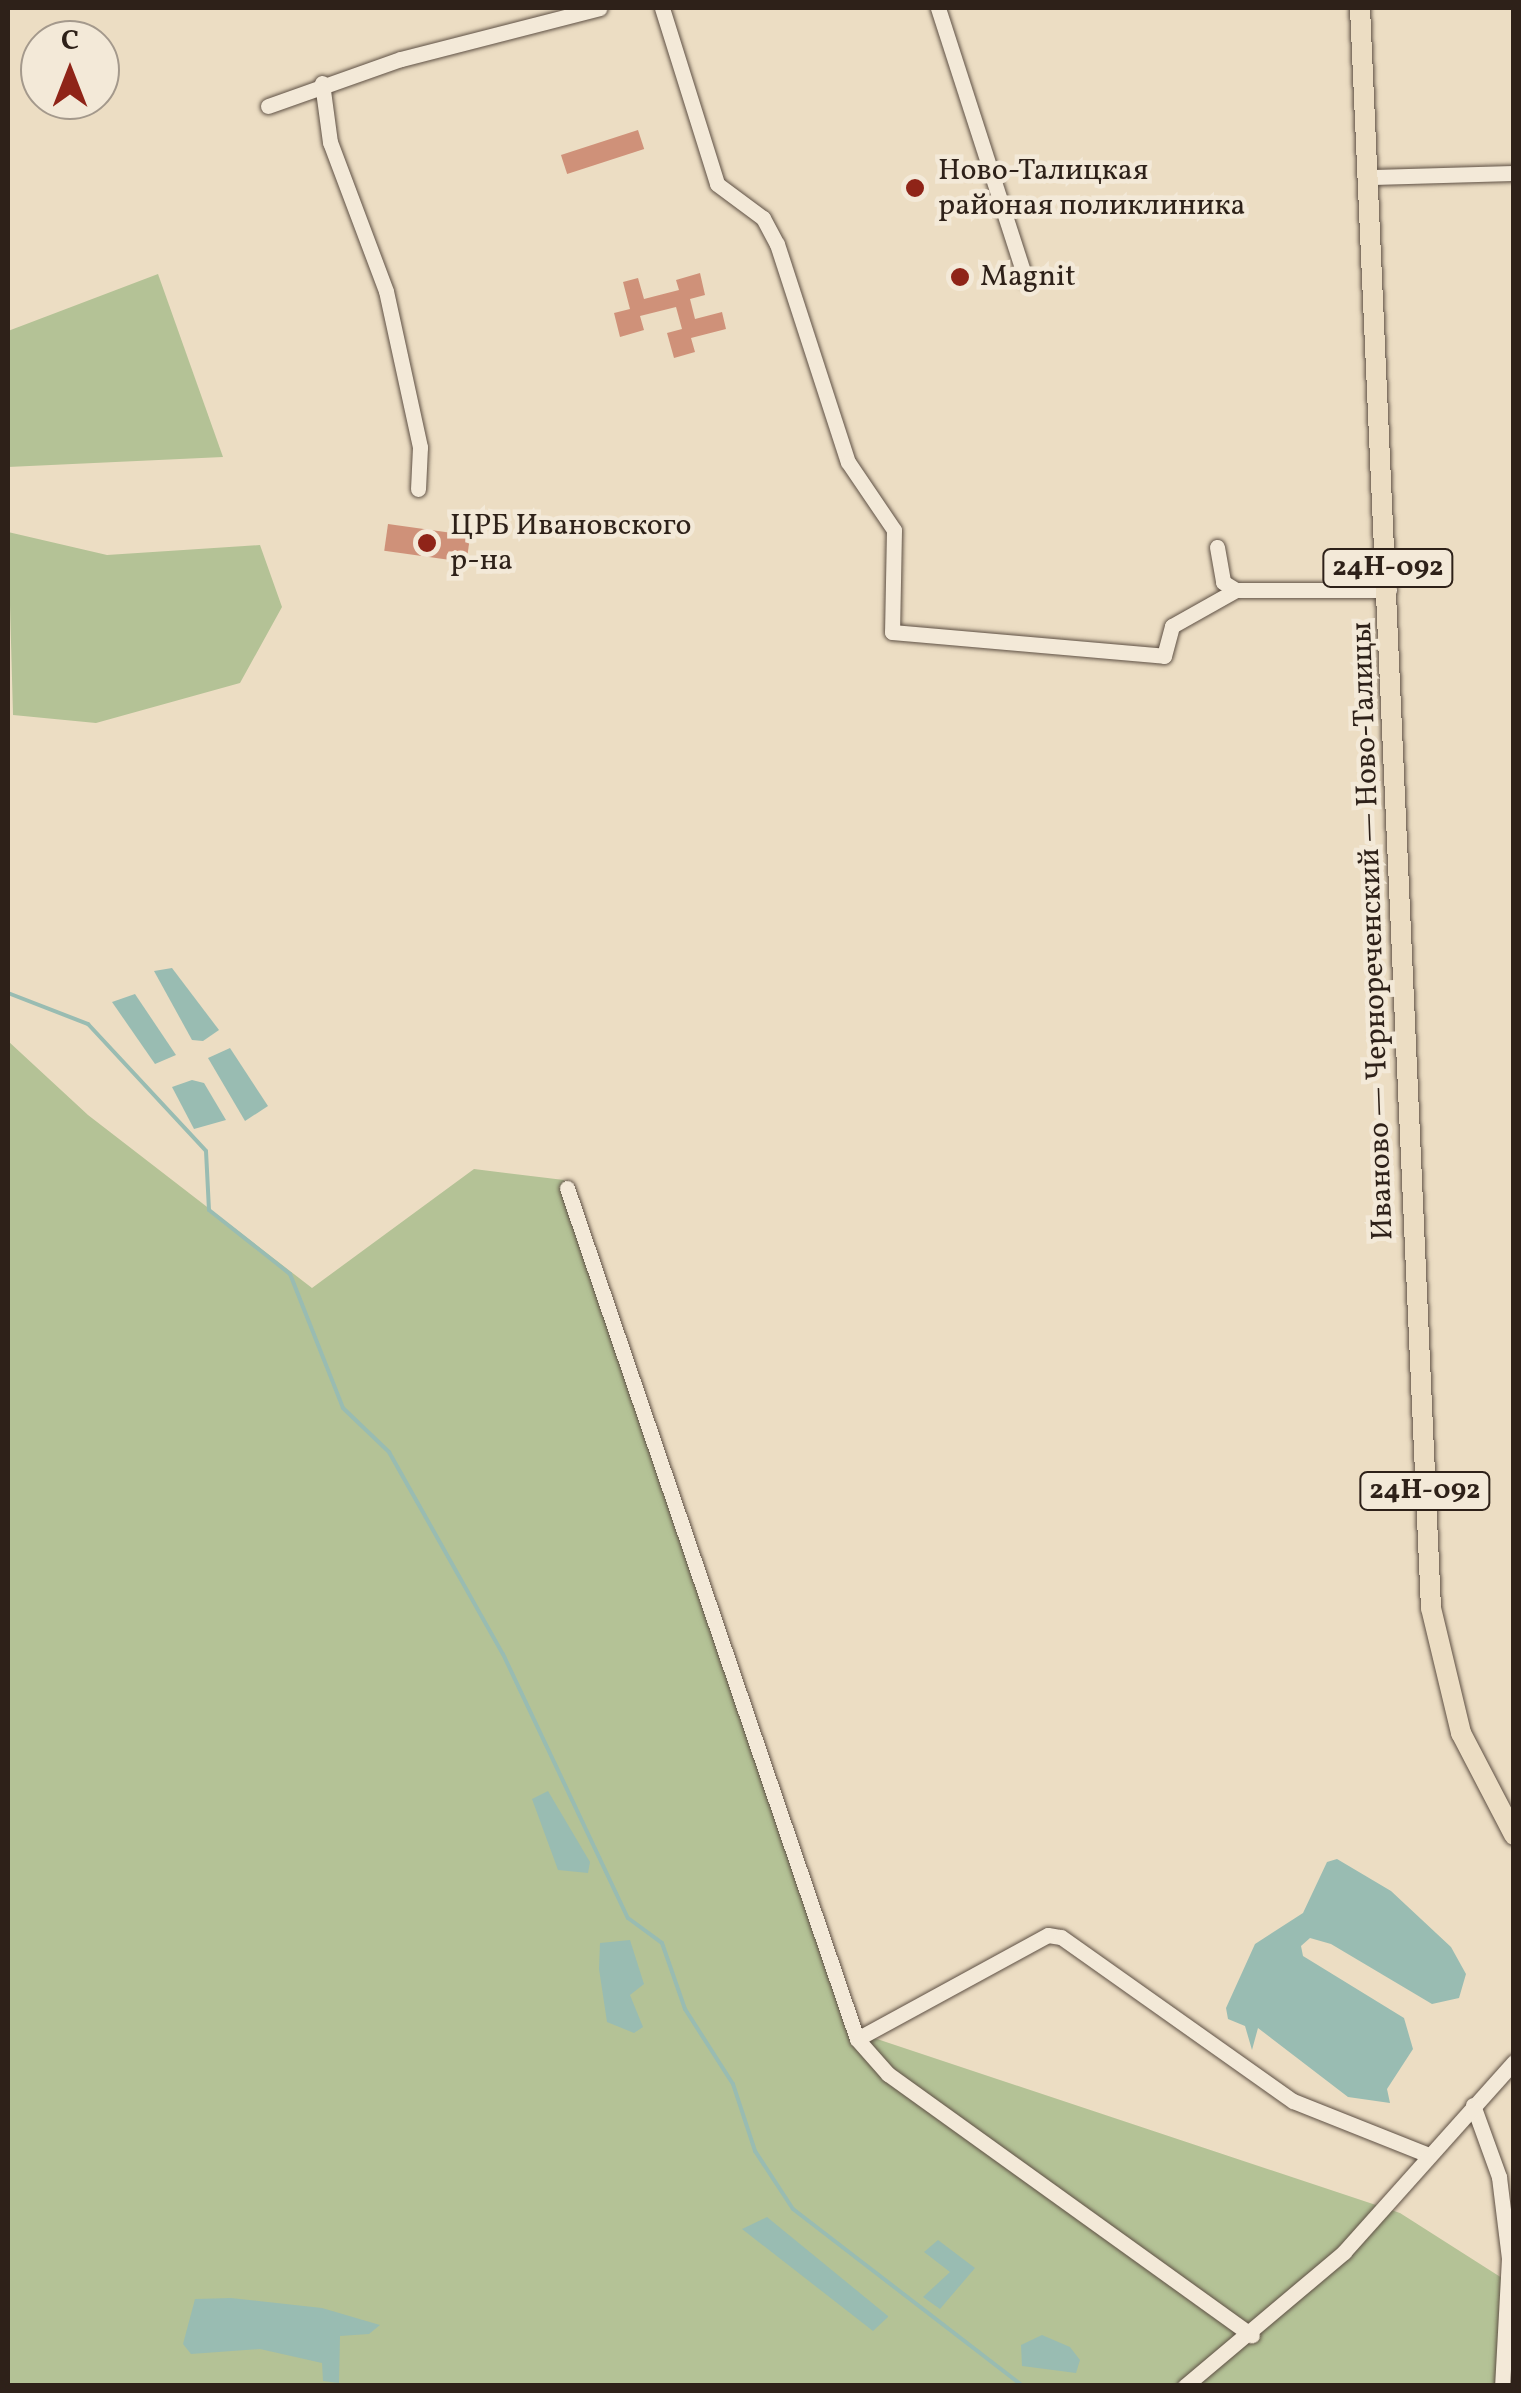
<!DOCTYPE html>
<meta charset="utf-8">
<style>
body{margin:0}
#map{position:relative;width:1521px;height:2393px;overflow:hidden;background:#ecddc3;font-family:Vollkorn,serif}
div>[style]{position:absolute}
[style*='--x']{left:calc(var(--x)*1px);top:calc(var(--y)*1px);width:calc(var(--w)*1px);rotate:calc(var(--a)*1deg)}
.green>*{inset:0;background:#b4c296}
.water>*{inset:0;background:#99bcb2}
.stream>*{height:4px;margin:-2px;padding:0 2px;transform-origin:2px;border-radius:2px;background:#99bcb2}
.building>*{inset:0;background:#cf9179;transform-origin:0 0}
.roads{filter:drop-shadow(0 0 2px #5e5044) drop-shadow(0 0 2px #5e5044)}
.minor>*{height:15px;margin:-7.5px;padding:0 7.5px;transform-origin:7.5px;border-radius:7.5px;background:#f3e9d8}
.major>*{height:20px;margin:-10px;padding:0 10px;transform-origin:10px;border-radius:10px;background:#ecddc3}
.dots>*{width:28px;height:28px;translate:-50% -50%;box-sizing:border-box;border:5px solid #f3e9d8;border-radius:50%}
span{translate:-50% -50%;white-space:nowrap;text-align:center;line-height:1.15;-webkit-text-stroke:9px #f3e9d8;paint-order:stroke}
.shield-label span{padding:2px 8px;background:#f3e9d8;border:2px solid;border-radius:8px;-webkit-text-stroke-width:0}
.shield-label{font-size:28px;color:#2e2119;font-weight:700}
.poi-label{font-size:30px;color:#2e2119}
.left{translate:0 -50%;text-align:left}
.street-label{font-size:30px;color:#2e2119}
.frame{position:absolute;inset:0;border:10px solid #2e2119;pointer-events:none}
.north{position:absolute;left:20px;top:20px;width:100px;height:100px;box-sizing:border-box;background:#f3e9d8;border:2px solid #a4998c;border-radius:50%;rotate:0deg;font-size:28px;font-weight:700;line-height:40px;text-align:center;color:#2e2119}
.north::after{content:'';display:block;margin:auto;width:35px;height:45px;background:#8f2418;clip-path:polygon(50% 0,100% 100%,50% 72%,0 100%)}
</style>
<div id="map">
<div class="green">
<div style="clip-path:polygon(158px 274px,223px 457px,8px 467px,8px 331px)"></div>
<div style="clip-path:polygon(8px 532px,107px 555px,260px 545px,282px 607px,240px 683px,96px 723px,13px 715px)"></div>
<div style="clip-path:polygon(8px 1041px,88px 1115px,312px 1288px,474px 1169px,564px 1180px,862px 2034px,1400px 2213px,1513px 2285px,1506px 2385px,8px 2385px)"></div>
</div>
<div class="water">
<div style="clip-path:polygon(172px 968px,219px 1030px,203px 1041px,192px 1040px,154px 971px)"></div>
<div style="clip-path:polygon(135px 994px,176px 1055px,155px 1064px,112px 1002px)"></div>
<div style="clip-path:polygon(230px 1048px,268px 1106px,245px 1121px,208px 1058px)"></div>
<div style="clip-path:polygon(192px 1080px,204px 1083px,226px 1120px,194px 1129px,172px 1087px)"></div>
<div style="clip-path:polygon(548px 1791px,590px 1862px,588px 1873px,558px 1870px,532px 1799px)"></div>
<div style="clip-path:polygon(1337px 1859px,1391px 1891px,1451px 1947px,1466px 1974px,1459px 1998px,1432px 2004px,1331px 1944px,1310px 1938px,1301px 1946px,1303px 1956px,1404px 2018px,1413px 2049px,1387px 2089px,1390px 2103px,1348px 2097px,1258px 2028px,1252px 2050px,1245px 2026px,1228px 2019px,1226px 2008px,1255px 1944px,1303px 1913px,1327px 1862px)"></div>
<div style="clip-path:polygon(630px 1940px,644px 1984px,630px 1995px,643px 2027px,634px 2033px,607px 2022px,599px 1969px,600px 1943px)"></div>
<div style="clip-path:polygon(767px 2217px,888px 2316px,888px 2317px,873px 2331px,742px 2229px)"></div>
<div style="clip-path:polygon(938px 2240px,975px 2268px,940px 2309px,923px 2297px,950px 2272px,924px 2252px)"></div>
<div style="clip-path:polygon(231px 2298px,322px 2308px,380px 2325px,369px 2334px,340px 2336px,339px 2383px,323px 2381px,322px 2363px,260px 2349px,191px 2354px,183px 2344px,195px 2299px)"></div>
<div style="clip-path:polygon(1042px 2335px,1070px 2347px,1080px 2360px,1076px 2373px,1022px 2366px,1021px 2345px)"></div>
</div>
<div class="stream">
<div style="--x:8;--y:993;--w:86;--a:21.2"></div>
<div style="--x:88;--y:1024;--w:173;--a:47.1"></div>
<div style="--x:206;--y:1151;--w:59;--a:87.1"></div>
<div style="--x:209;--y:1210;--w:103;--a:38.3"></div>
<div style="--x:290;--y:1274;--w:144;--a:68.4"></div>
<div style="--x:343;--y:1408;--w:64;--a:43.7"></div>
<div style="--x:389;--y:1452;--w:232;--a:60.6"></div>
<div style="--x:503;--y:1654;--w:292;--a:64.7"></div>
<div style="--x:628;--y:1918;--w:42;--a:36.3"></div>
<div style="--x:662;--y:1943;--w:70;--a:70.8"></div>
<div style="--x:685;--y:2009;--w:89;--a:57.4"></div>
<div style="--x:733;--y:2084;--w:71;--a:71.8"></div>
<div style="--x:755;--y:2151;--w:69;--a:56.8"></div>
<div style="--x:793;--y:2209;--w:290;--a:37.6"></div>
</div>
<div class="building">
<div style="left:638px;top:130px;width:20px;height:81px;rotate:72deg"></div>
<div style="clip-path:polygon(700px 273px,705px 295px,690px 299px,695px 319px,722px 312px,726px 329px,691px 338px,695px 352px,674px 358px,667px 333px,682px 329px,676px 307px,640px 316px,644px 330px,620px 337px,614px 313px,630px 309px,623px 282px,638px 278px,644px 299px,679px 290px,676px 280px)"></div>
<div style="left:388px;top:524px;width:83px;height:27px;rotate:8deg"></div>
</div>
<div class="roads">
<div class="minor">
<div style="--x:662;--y:8;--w:184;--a:72.6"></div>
<div style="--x:717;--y:184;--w:57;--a:36.5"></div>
<div style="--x:763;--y:218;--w:30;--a:62"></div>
<div style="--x:777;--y:244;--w:229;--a:72"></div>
<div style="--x:848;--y:462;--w:82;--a:55.9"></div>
<div style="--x:894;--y:530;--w:102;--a:91.1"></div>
<div style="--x:892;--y:632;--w:273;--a:5"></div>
<div style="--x:1164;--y:656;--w:31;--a:-75"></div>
<div style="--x:1172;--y:626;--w:73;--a:-29.4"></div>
<div style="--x:938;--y:8;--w:286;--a:72.1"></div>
<div style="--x:322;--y:83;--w:60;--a:82.3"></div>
<div style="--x:330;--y:142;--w:159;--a:69.4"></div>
<div style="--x:386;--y:291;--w:160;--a:77.7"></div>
<div style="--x:420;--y:447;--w:42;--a:92.7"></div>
<div style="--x:268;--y:106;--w:141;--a:-19.5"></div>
<div style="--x:401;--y:59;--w:205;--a:-14.4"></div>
<div style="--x:1372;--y:177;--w:142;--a:-1.6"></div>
<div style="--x:1217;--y:547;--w:36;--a:80"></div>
<div style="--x:1223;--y:582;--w:15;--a:32"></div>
<div style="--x:1236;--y:590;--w:153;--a:0"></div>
<div style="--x:567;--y:1188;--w:899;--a:71.18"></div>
<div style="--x:857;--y:2039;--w:47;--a:48.5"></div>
<div style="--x:888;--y:2074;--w:448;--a:35.7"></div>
<div style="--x:857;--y:2039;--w:217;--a:-28.6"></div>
<div style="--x:1048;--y:1935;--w:13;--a:9"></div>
<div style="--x:1061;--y:1937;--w:284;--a:35.3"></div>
<div style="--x:1293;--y:2101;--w:146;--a:21.7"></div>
<div style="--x:1473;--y:2105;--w:77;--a:70.1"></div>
<div style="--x:1499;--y:2177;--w:82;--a:83"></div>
<div style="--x:1509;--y:2258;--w:128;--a:93.1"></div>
<div style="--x:1185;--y:2386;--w:208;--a:-40.1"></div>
<div style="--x:1344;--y:2252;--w:255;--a:-48.2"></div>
</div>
<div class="major">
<div style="--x:1360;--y:8;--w:1602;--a:87.46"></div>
<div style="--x:1431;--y:1608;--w:129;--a:76.5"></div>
<div style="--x:1461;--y:1733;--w:115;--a:62.5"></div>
</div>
</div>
<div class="dots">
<div style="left:915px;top:188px;background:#8f2418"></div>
<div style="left:960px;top:277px;background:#8f2418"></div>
<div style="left:427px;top:543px;background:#8f2418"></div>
</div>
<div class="shield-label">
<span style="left:1388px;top:568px">24Н-092</span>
<span style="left:1425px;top:1491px">24Н-092</span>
</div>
<div class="poi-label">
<span class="left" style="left:938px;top:188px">Ново-Талицкая<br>районая поликлиника</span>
<span class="left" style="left:980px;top:277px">Magnit</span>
<span class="left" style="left:450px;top:543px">ЦРБ Ивановского<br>р-на</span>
</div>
<div class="street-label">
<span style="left:1373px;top:931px;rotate:-92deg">Иваново — Чернореченский — Ново-Талицы</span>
</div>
<div class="frame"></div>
<div class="north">С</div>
</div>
